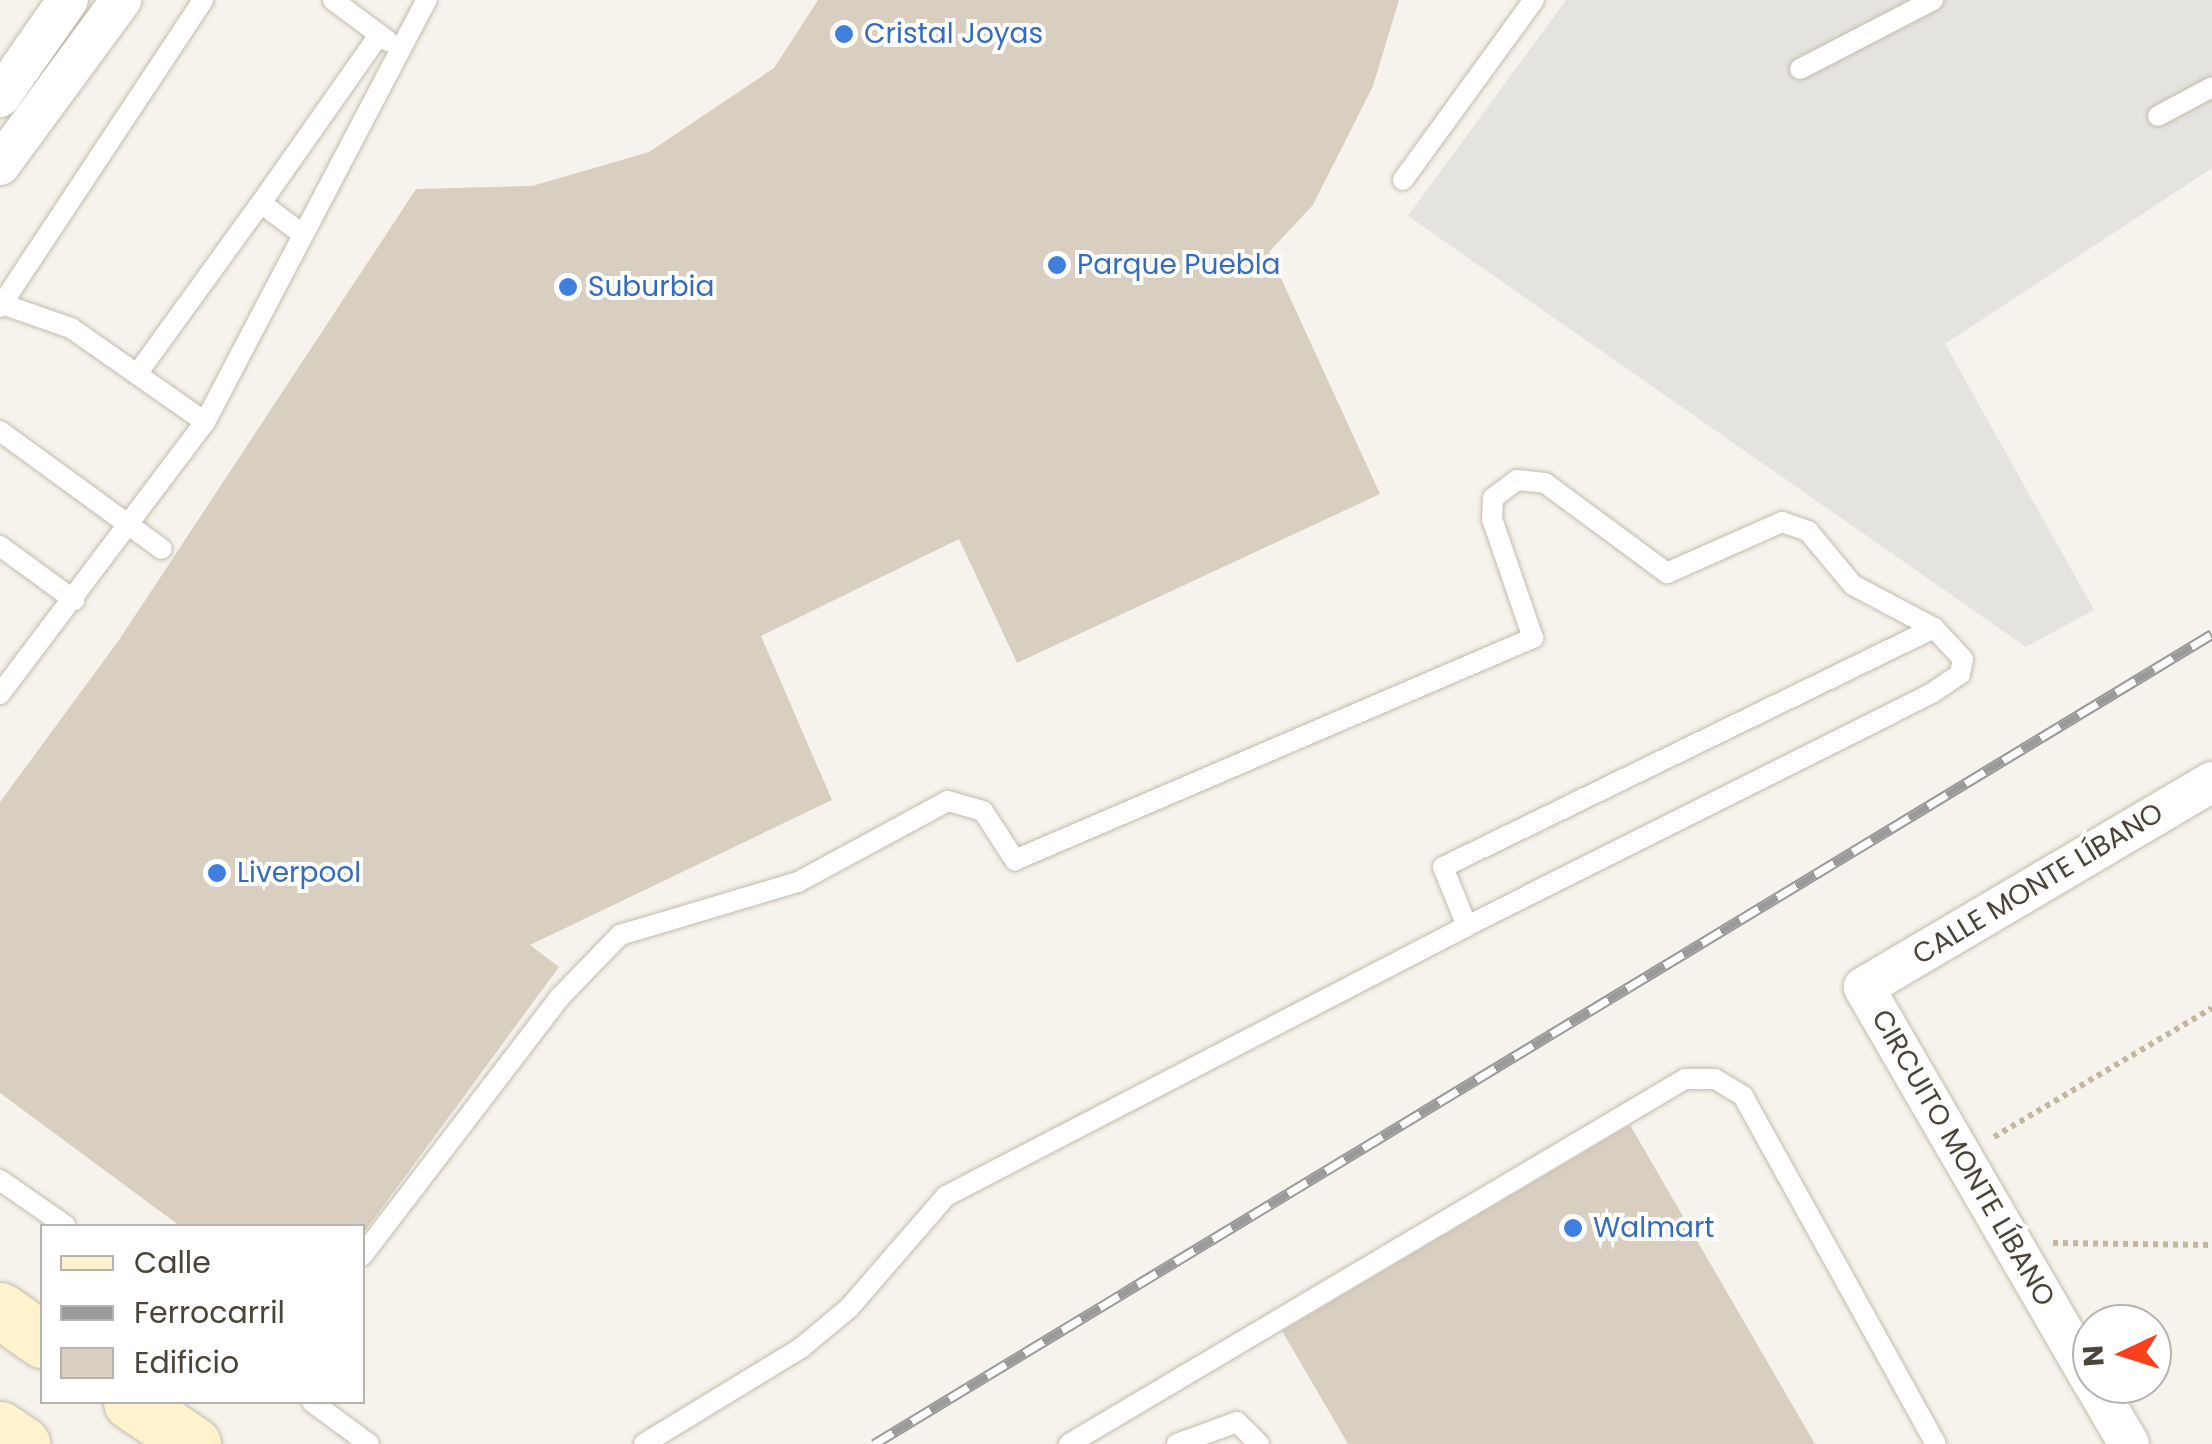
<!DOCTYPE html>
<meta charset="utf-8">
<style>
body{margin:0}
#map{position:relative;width:2212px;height:1444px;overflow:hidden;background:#f6f3ec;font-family:Poppins,sans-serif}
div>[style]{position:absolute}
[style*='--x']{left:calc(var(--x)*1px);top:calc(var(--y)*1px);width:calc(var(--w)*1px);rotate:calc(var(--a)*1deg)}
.parking>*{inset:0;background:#e5e3e0}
.building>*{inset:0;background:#d8cfc1}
.path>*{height:6px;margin-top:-3px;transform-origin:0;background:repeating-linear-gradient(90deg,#c4b79f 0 5px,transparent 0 10px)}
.roads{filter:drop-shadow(0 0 2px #c2bbae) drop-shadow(0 0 2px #c2bbae)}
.lane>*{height:20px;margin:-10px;padding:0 10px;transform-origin:10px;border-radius:10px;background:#fff}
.street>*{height:40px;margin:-20px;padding:0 20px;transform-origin:20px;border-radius:20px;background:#fff}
.secondary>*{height:55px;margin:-27.5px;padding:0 27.5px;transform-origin:27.5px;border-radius:27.5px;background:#fff3cd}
.rail>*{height:11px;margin-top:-5.5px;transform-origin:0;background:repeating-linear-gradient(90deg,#fff 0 22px,#9a9a9a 0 44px);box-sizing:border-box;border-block:2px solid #9a9a9a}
.dots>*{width:28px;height:28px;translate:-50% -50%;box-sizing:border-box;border:5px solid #fff;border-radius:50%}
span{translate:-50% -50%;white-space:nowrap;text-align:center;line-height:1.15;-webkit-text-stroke:8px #fff;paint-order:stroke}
.shop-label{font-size:28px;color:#366cbe}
.left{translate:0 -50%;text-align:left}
.street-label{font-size:28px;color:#4b4439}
.legend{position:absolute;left:40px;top:1224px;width:325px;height:180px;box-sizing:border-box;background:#fff;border:2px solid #b7b4b0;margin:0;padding:12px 18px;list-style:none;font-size:30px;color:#4b4439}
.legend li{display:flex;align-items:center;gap:20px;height:50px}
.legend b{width:50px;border:2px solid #b7b4b0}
.north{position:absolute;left:2072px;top:1304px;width:100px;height:100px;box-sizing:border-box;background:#fff;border:2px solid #b7b4b0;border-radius:50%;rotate:266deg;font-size:28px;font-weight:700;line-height:40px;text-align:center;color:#4b4439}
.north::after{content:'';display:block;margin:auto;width:35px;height:45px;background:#fc3f1d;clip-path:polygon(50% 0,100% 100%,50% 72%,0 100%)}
</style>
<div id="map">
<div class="parking">
<div style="clip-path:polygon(1566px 0,2212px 0,2212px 168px,1945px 344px,2094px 610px,2026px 647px,1408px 216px)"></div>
</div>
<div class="building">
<div style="clip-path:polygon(818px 0,1399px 0,1373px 86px,1313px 205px,1269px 252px,1380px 494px,1017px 663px,959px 539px,761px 636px,832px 800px,530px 945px,559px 967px,362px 1235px,362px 1226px,180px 1226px,0 1093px,0 802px,119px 640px,416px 189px,532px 186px,649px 152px,774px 68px)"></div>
<div style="clip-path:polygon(1630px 1125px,1815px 1444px,1348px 1444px,1282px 1331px)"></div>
</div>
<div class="path">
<div style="--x:1994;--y:1137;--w:253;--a:-30.6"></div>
<div style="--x:2053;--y:1243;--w:159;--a:0.7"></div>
</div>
<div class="roads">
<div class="lane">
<div style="--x:333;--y:0;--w:69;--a:36.7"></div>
<div style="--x:1800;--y:69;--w:150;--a:-27.4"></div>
<div style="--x:2158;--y:116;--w:61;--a:-28.2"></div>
<div style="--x:1403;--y:180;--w:223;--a:-54"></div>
<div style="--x:261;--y:203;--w:205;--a:-54.9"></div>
<div style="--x:2;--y:304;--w:73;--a:19.2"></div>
<div style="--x:71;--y:328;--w:164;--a:35"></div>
<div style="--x:0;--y:307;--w:368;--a:-56.5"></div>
<div style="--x:137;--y:374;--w:211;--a:-54.1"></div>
<div style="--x:261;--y:203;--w:51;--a:37.1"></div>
<div style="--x:0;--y:431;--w:200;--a:36.1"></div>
<div style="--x:0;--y:546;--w:92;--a:36.1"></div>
<div style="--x:0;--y:694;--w:341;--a:-53"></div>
<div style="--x:205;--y:422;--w:477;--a:-62.3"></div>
<div style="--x:1467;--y:926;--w:520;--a:-26.61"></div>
<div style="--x:1932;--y:693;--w:34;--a:-34"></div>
<div style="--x:1960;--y:674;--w:15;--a:-79"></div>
<div style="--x:1963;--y:659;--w:42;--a:-133.1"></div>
<div style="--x:0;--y:1180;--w:80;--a:34.9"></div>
<div style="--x:362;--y:1256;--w:325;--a:-52.6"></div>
<div style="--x:559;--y:998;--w:88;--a:-45.9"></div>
<div style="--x:620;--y:935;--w:186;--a:-16.6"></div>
<div style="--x:798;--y:882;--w:170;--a:-28.4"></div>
<div style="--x:948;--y:801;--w:36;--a:16"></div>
<div style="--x:983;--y:811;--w:59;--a:56.9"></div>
<div style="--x:1015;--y:860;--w:564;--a:-23.2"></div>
<div style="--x:1533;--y:638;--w:126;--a:-109"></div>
<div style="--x:1492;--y:519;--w:21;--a:-87"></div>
<div style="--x:1493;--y:498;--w:30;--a:-37"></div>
<div style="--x:1517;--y:480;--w:28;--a:6"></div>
<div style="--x:1545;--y:483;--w:152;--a:36.4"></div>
<div style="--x:1667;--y:573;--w:126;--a:-23.9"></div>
<div style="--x:1782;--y:522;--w:28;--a:19"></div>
<div style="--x:1808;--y:531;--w:70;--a:50.2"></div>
<div style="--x:1853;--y:585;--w:92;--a:28"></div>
<div style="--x:1934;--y:628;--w:546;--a:154.04"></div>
<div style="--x:1443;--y:867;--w:64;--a:67.9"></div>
<div style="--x:1467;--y:926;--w:587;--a:152.61"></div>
<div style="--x:946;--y:1196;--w:148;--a:130.9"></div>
<div style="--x:849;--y:1308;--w:62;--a:140.2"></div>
<div style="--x:801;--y:1348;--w:184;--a:148.6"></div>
<div style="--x:312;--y:1402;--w:71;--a:36.4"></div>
<div style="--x:1069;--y:1444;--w:716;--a:-30.65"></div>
<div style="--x:1685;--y:1079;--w:30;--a:0"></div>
<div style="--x:1715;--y:1079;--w:33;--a:31"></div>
<div style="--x:1743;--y:1096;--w:398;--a:61"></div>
<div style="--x:1177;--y:1444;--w:64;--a:-20.1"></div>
<div style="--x:1237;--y:1422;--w:31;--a:45"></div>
</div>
<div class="street">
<div style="--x:0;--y:97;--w:118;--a:-55"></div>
<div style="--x:0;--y:165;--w:205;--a:-53.7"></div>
<div style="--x:2092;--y:1381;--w:455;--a:-120.1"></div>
<div style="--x:1864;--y:987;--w:404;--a:-30.5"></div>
<div style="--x:2094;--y:1384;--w:69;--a:59.7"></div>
</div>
<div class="secondary">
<div style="--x:0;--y:1310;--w:52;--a:35.5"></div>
<div style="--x:131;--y:1402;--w:75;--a:34.1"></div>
<div style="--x:0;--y:1429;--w:27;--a:34"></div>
</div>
</div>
<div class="rail">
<div style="--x:874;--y:1444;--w:1564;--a:-31.19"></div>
</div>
<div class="dots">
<div style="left:844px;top:34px;background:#3f7fe0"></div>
<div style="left:1057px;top:265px;background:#3f7fe0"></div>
<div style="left:568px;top:287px;background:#3f7fe0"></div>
<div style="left:217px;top:873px;background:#3f7fe0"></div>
<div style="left:1573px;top:1228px;background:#3f7fe0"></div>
</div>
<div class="shop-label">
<span class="left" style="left:864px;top:34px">Cristal Joyas</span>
<span class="left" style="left:1077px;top:265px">Parque Puebla</span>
<span class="left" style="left:588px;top:287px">Suburbia</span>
<span class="left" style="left:237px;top:873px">Liverpool</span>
<span class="left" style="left:1593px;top:1228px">Walmart</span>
</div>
<div class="street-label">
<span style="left:2038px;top:884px;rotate:-31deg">CALLE MONTE LÍBANO</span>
<span style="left:1963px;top:1158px;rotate:60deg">CIRCUITO MONTE LÍBANO</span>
</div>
<ul class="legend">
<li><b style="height:12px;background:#fff3cd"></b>Calle</li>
<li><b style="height:12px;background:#9a9a9a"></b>Ferrocarril</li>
<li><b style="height:28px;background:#d8cfc1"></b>Edificio</li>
</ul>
<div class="north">N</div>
</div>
